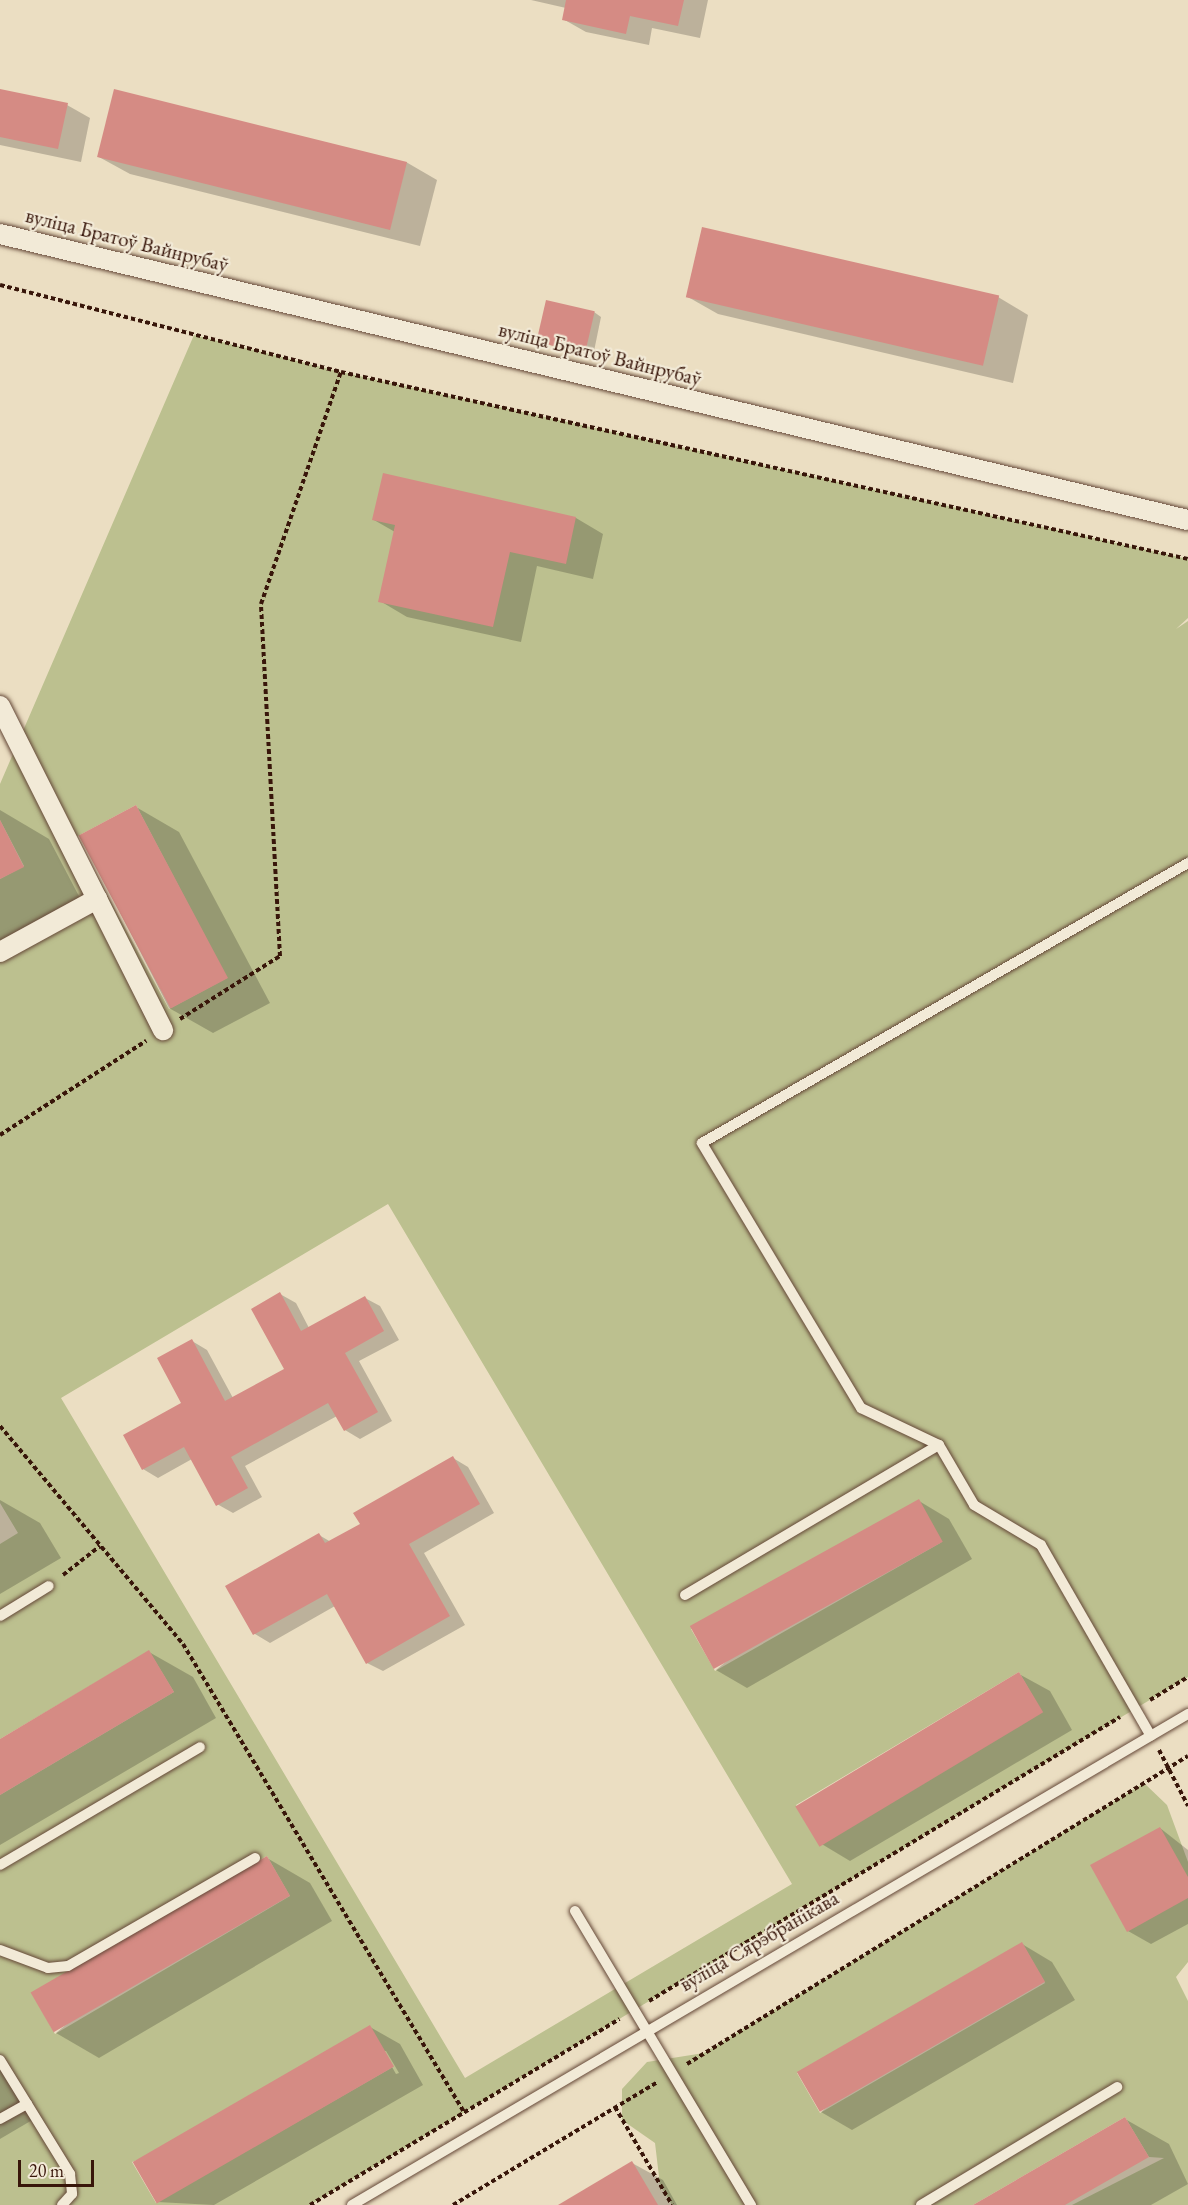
<!DOCTYPE html>
<meta charset="utf-8">
<style>
body{margin:0}
#map{position:relative;width:1188px;height:2205px;overflow:hidden;background:#ebdec2;font-family:"EB Garamond",serif}
div>[style]{position:absolute}
[style*='--x']{left:calc(var(--x)*1px);top:calc(var(--y)*1px);width:calc(var(--w)*1px);rotate:calc(var(--a)*1deg)}
.green>*{inset:0;background:#bcc08f}
.shadow>*{inset:0;background:#0003}
.building>*{inset:0;background:#d58b84;transform-origin:0 0}
.path>*{height:4px;margin-top:-2px;transform-origin:0;background:repeating-linear-gradient(90deg,#38160a 0 4.5px,transparent 0 7.5px)}
.roads{filter:drop-shadow(0 0 2px #654838) drop-shadow(0 0 2px #654838)}
.lane>*{height:10px;margin:-5px;padding:0 5px;transform-origin:5px;border-radius:5px;background:#f2ead7}
.street>*{height:20px;margin:-10px;padding:0 10px;transform-origin:10px;border-radius:10px;background:#f2ead7}
span{translate:-50% -50%;white-space:nowrap;text-align:center;line-height:1.15;-webkit-text-stroke:4.5px #f2ead7;paint-order:stroke}
.street-label{font-size:21px;color:#38160a}
.scale{position:absolute;left:18px;top:2160px;width:76px;height:27px;box-sizing:border-box;border:3px solid #38160a;border-top:0;padding-left:8px;font-size:18px;line-height:21px;white-space:nowrap;color:#38160a;-webkit-text-stroke:4px #f2ead7;paint-order:stroke}
</style>
<div id="map">
<div class="green">
<div style="clip-path:polygon(evenodd,194px 335px,341px 372px,1188px 559px,1188px 618px,1176px 629px,1188px 621px,1188px 1677px,310px 2205px,0 2205px,0 1795px,174px 1692px,149px 1651px,0 1739px,0 1544px,18px 1533px,0 1503px,0 879px,24px 866px,0 820px,0 784px,194px 335px,136px 805px,227px 978px,169px 1009px,76px 837px,136px 805px,194px 335px,388px 1204px,792px 1884px,465px 2078px,61px 1398px,388px 1204px,194px 335px,942px 1542px,715px 1671px,691px 1629px,942px 1542px,194px 335px,1019px 1672px,1042px 1712px,819px 1844px,796px 1805px,1019px 1672px,194px 335px,267px 1856px,290px 1896px,55px 2034px,32px 1993px,267px 1856px,194px 335px,393px 2067px,156px 2203px,132px 2162px,393px 2067px)"></div>
<div style="clip-path:polygon(evenodd,1144px 1783px,1167px 1805px,1188px 1862px,1188px 1962px,1176px 1977px,1188px 2001px,1188px 2205px,1072px 2205px,1164px 2158px,1149px 2157px,1125px 2117px,973px 2205px,672px 2205px,660px 2185px,655px 2143px,622px 2120px,622px 2089px,647px 2062px,704px 2053px,1144px 1783px,1022px 1943px,1045px 1983px,820px 2113px,797px 2073px,1022px 1943px)"></div>
</div>
<div class="shadow">
<div style="clip-path:polygon(531px 0,708px 0,700px 38px,652px 28px,649px 45px,586px 32px,563px 19px,566px 8px)"></div>
<div style="clip-path:polygon(0 91px,67px 105px,90px 118px,81px 162px,0 145px)"></div>
<div style="clip-path:polygon(99px 157px,406px 162px,437px 180px,420px 246px,130px 174px)"></div>
<div style="clip-path:polygon(688px 297px,998px 297px,1028px 315px,1013px 383px,718px 314px)"></div>
<div style="clip-path:polygon(594px 312px,601px 317px,593px 356px,539px 342px)"></div>
<div style="clip-path:polygon(576px 518px,603px 534px,593px 579px,537px 566px,521px 642px,407px 617px,380px 601px,395px 532px,374px 520px)"></div>
<div style="clip-path:polygon(136px 807px,179px 832px,270px 1003px,213px 1033px,169px 1008px,81px 836px)"></div>
<div style="clip-path:polygon(0 810px,49px 839px,81px 900px,0 942px)"></div>
<div style="clip-path:polygon(280px 1294px,296px 1303px,309px 1328px,365px 1298px,380px 1306px,399px 1340px,359px 1361px,392px 1421px,360px 1439px,345px 1430px,337px 1416px,245px 1466px,262px 1497px,233px 1513px,217px 1504px,192px 1459px,158px 1478px,143px 1469px,183px 1404px,192px 1341px,207px 1350px,233px 1398px,286px 1369px)"></div>
<div style="clip-path:polygon(453px 1458px,468px 1467px,494px 1513px,424px 1553px,465px 1625px,383px 1671px,367px 1663px,335px 1606px,270px 1643px,255px 1634px,227px 1587px,319px 1535px,331px 1542px,362px 1524px)"></div>
<div style="clip-path:polygon(0 1500px,40px 1523px,61px 1558px,0 1594px)"></div>
<div style="clip-path:polygon(919px 1501px,949px 1519px,972px 1559px,747px 1688px,716px 1670px)"></div>
<div style="clip-path:polygon(149px 1652px,193px 1677px,216px 1718px,0 1845px,0 1740px)"></div>
<div style="clip-path:polygon(1019px 1674px,1050px 1691px,1072px 1730px,850px 1861px,820px 1843px)"></div>
<div style="clip-path:polygon(1160px 1828px,1188px 1850px,1188px 1924px,1151px 1944px,1128px 1931px)"></div>
<div style="clip-path:polygon(267px 1858px,310px 1883px,332px 1921px,99px 2058px,56px 2033px)"></div>
<div style="clip-path:polygon(1022px 1944px,1052px 1962px,1075px 2000px,852px 2130px,821px 2112px)"></div>
<div style="clip-path:polygon(evenodd,370px 2027px,400px 2044px,423px 2085px,214px 2205px,157px 2202px,370px 2027px,383px 2051px,386px 2051px,399px 2073px,396px 2074px,383px 2051px)"></div>
<div style="clip-path:polygon(0 2061px,34px 2119px,0 2139px)"></div>
<div style="clip-path:polygon(1125px 2119px,1169px 2144px,1188px 2184px,1151px 2205px,976px 2205px)"></div>
<div style="clip-path:polygon(632px 2163px,663px 2180px,677px 2205px,561px 2205px)"></div>
</div>
<div class="building">
<div style="clip-path:polygon(566px 0,684px 0,678px 26px,630px 16px,626px 34px,562px 20px)"></div>
<div style="clip-path:polygon(0 89px,68px 103px,58px 149px,0 137px)"></div>
<div style="left:114px;top:89px;width:302px;height:70px;rotate:14deg"></div>
<div style="left:702px;top:227px;width:305px;height:72px;rotate:13deg"></div>
<div style="left:546px;top:300px;width:50px;height:43px;rotate:13deg"></div>
<div style="clip-path:polygon(383px 473px,576px 517px,566px 564px,510px 552px,493px 627px,378px 602px,395px 525px,372px 520px)"></div>
<div style="left:136px;top:805px;width:196px;height:65px;rotate:62deg"></div>
<div style="clip-path:polygon(0 820px,24px 867px,0 879px)"></div>
<div style="clip-path:polygon(280px 1292px,301px 1331px,365px 1296px,384px 1331px,345px 1353px,378px 1412px,344px 1431px,328px 1403px,231px 1457px,248px 1488px,216px 1506px,184px 1447px,142px 1470px,123px 1435px,181px 1403px,157px 1358px,192px 1339px,225px 1401px,284px 1369px,251px 1309px)"></div>
<div style="clip-path:polygon(453px 1456px,480px 1504px,409px 1544px,450px 1616px,366px 1664px,327px 1594px,253px 1635px,225px 1586px,319px 1533px,325px 1543px,360px 1524px,353px 1513px)"></div>
<div style="left:919px;top:1499px;width:49px;height:262px;rotate:61deg"></div>
<div style="clip-path:polygon(149px 1650px,174px 1692px,0 1795px,0 1739px)"></div>
<div style="left:1019px;top:1672px;width:47px;height:261px;rotate:59deg"></div>
<div style="clip-path:polygon(1160px 1827px,1188px 1877px,1188px 1898px,1127px 1932px,1090px 1865px)"></div>
<div style="left:267px;top:1856px;width:46px;height:273px;rotate:60deg"></div>
<div style="left:1022px;top:1942px;width:46px;height:260px;rotate:60deg"></div>
<div style="left:370px;top:2025px;width:48px;height:274px;rotate:60deg"></div>
<div style="clip-path:polygon(1125px 2117px,1149px 2157px,1065px 2205px,973px 2205px)"></div>
<div style="clip-path:polygon(632px 2161px,658px 2205px,558px 2205px)"></div>
</div>
<div class="path">
<div style="--x:0;--y:285;--w:352;--a:14.3"></div>
<div style="--x:341;--y:372;--w:867;--a:12.45"></div>
<div style="--x:180;--y:1019;--w:118;--a:-32.2"></div>
<div style="--x:280;--y:956;--w:353;--a:-93.1"></div>
<div style="--x:261;--y:604;--w:245;--a:-71"></div>
<div style="--x:0;--y:1135;--w:174;--a:-32.8"></div>
<div style="--x:0;--y:1426;--w:285;--a:50"></div>
<div style="--x:183;--y:1644;--w:546;--a:59.02"></div>
<div style="--x:63;--y:1575;--w:47;--a:-38.1"></div>
<div style="--x:1150;--y:1700;--w:44;--a:-31.2"></div>
<div style="--x:1159;--y:1750;--w:63;--a:62.6"></div>
<div style="--x:649;--y:2001;--w:550;--a:-31.09"></div>
<div style="--x:687;--y:2064;--w:588;--a:-31.58"></div>
<div style="--x:615;--y:2107;--w:113;--a:59.8"></div>
<div style="--x:310;--y:2205;--w:361;--a:-31"></div>
<div style="--x:453;--y:2205;--w:239;--a:-31"></div>
</div>
<div class="roads">
<div class="lane">
<div style="--x:939;--y:1445;--w:86;--a:-154.6"></div>
<div style="--x:861;--y:1408;--w:309;--a:-121"></div>
<div style="--x:702;--y:1143;--w:561;--a:-29.95"></div>
<div style="--x:685;--y:1595;--w:295;--a:-30.6"></div>
<div style="--x:939;--y:1445;--w:69;--a:59.7"></div>
<div style="--x:974;--y:1505;--w:78;--a:30.8"></div>
<div style="--x:1041;--y:1545;--w:220;--a:60.1"></div>
<div style="--x:0;--y:1616;--w:57;--a:-31.5"></div>
<div style="--x:0;--y:1865;--w:232;--a:-30.5"></div>
<div style="--x:575;--y:1911;--w:343;--a:59.1"></div>
<div style="--x:0;--y:1950;--w:51;--a:20.6"></div>
<div style="--x:48;--y:1968;--w:20;--a:-6"></div>
<div style="--x:68;--y:1966;--w:216;--a:-30"></div>
<div style="--x:0;--y:2060;--w:134;--a:58.4"></div>
<div style="--x:70;--y:2174;--w:20;--a:84"></div>
<div style="--x:72;--y:2194;--w:15;--a:132"></div>
<div style="--x:0;--y:2119;--w:31;--a:-29"></div>
<div style="--x:352;--y:2205;--w:970;--a:-30.43"></div>
<div style="--x:921;--y:2205;--w:229;--a:-31"></div>
</div>
<div class="street">
<div style="--x:0;--y:234;--w:1222;--a:13.54"></div>
<div style="--x:0;--y:706;--w:363;--a:63.3"></div>
<div style="--x:0;--y:952;--w:111;--a:-28.7"></div>
</div>
</div>
<div class="street-label">
<span style="left:127px;top:240px;rotate:14deg">вуліца Братоў Вайнрубаў</span>
<span style="left:600px;top:354px;rotate:14deg">вуліца Братоў Вайнрубаў</span>
<span style="left:759px;top:1941px;rotate:-30deg">вуліца Сярэбранікава</span>
</div>
<div class="scale">20 m</div>
</div>
